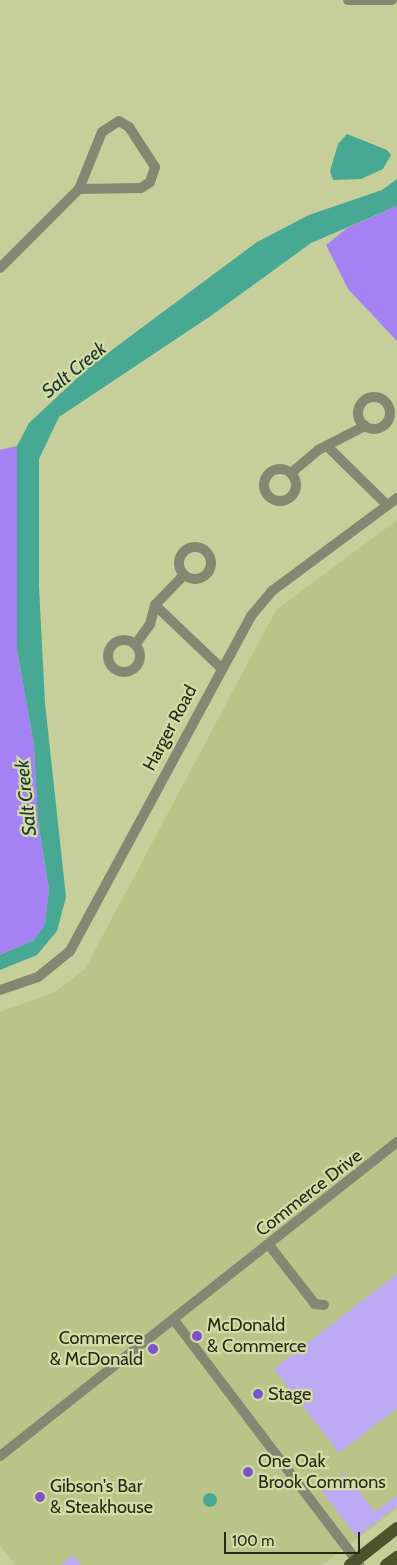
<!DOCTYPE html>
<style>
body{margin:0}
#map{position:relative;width:397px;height:1565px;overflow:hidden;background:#c6cf9a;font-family:Cabin,sans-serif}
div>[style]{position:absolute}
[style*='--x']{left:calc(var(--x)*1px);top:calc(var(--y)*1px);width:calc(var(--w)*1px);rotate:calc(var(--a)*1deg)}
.built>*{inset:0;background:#bac489}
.green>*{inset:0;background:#bdaaf4}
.forest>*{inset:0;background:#a582f4}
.water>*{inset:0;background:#47a993}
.round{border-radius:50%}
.minor>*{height:10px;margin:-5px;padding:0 5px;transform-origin:5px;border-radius:5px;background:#848873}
.minor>.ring{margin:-5px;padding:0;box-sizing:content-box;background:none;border:10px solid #848873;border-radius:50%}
.major>*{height:12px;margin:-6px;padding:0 6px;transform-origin:6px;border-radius:6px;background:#4d532b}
.dots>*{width:14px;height:14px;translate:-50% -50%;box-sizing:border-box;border:2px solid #d3dca7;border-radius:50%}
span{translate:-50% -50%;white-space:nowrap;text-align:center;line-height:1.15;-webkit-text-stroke:4.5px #d3dca7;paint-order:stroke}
.street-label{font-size:18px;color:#262914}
.poi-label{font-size:18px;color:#262914}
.left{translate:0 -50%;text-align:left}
.right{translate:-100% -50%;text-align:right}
.water-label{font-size:19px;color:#17352e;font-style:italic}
.scale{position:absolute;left:224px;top:1532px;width:136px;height:22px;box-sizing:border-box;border:2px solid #262914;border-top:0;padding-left:6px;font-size:15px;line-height:18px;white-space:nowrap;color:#262914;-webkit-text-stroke:4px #d3dca7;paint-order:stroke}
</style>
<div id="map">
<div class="built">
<div style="clip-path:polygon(397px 520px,397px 1509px,322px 1565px,15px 1565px,0 1545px,0 1012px,55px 992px,85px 969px,276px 610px)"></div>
</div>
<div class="green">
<div style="clip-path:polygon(397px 1274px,397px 1408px,339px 1453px,274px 1369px)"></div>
<div style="clip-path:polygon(345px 1473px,375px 1512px,397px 1495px,397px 1506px,357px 1537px,322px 1491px)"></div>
<div style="clip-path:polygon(73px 1555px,81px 1565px,61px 1565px)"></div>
</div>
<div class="forest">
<div style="clip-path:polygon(397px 206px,397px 341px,348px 289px,326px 245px,347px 228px)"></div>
<div style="clip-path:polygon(17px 446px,17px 650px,34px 745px,38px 821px,49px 890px,45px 924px,34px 940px,0 955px,0 450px)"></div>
</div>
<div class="water">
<div style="clip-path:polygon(347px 134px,387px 150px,391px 155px,383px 169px,361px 179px,333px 180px,330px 171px,338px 144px)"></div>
<div style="clip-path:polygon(397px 179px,397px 206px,311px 243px,212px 315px,59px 417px,39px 459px,39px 587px,45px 703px,66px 897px,57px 931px,37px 955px,0 970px,0 955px,34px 940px,45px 924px,49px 890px,38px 821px,34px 745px,17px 650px,17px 446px,29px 423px,89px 367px,257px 242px,309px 215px,382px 190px)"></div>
<div class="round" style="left:203px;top:1493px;width:14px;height:14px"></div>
</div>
<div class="minor">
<div style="--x:348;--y:0;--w:44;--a:0"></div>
<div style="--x:0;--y:268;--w:112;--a:-45"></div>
<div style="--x:79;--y:189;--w:61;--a:-68"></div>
<div style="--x:102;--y:132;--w:20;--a:-33"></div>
<div style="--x:119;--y:121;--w:12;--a:31"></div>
<div style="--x:129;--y:127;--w:48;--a:57"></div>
<div style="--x:155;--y:167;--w:16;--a:108"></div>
<div style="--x:150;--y:182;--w:11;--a:146"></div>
<div style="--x:141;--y:188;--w:62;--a:179.1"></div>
<div class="ring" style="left:358px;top:397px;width:22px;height:22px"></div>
<div style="--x:329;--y:448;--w:81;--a:44.5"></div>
<div class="ring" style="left:264px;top:469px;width:22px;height:22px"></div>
<div style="--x:291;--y:473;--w:35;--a:-40"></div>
<div style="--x:318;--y:450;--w:53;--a:-27.1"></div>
<div class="ring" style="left:179px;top:547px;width:22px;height:22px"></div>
<div style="--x:155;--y:605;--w:90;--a:43.6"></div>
<div class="ring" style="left:108px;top:640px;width:22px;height:22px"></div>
<div style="--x:135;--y:645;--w:26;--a:-54"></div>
<div style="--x:150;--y:624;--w:20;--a:-75"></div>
<div style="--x:155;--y:605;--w:42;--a:-46"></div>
<div style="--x:0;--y:990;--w:40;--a:-18.9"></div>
<div style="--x:38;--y:977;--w:41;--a:-39.1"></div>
<div style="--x:70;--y:951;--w:381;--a:-61.6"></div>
<div style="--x:251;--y:616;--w:33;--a:-50"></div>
<div style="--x:272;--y:591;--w:156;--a:-36.6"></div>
<div style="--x:269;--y:1245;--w:75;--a:52.1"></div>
<div style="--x:315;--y:1304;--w:9;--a:6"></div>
<div style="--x:174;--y:1320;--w:306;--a:52.8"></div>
<div style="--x:0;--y:1456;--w:506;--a:-38.34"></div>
</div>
<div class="major">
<div style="--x:350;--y:1565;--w:60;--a:-38.2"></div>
<div style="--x:386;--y:1565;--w:14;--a:-36"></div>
</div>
<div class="dots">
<div style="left:197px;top:1336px;background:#7d53cc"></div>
<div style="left:153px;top:1349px;background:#7d53cc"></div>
<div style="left:258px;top:1394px;background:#7d53cc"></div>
<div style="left:248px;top:1472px;background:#7d53cc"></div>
<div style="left:40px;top:1497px;background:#7d53cc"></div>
</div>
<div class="street-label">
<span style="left:170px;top:728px;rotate:-62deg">Harger Road</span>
<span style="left:309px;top:1193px;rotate:-38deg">Commerce Drive</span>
</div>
<div class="poi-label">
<span class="left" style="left:207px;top:1336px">McDonald<br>&amp; Commerce</span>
<span class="right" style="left:143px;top:1349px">Commerce<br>&amp; McDonald</span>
<span class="left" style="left:268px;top:1394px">Stage</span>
<span class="left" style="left:258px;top:1472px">One Oak<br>Brook Commons</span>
<span class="left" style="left:50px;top:1497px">Gibson's Bar<br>&amp; Steakhouse</span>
</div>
<div class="water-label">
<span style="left:74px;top:370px;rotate:-39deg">Salt Creek</span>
<span style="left:26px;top:798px;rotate:-96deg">Salt Creek</span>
</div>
<div class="scale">100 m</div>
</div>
